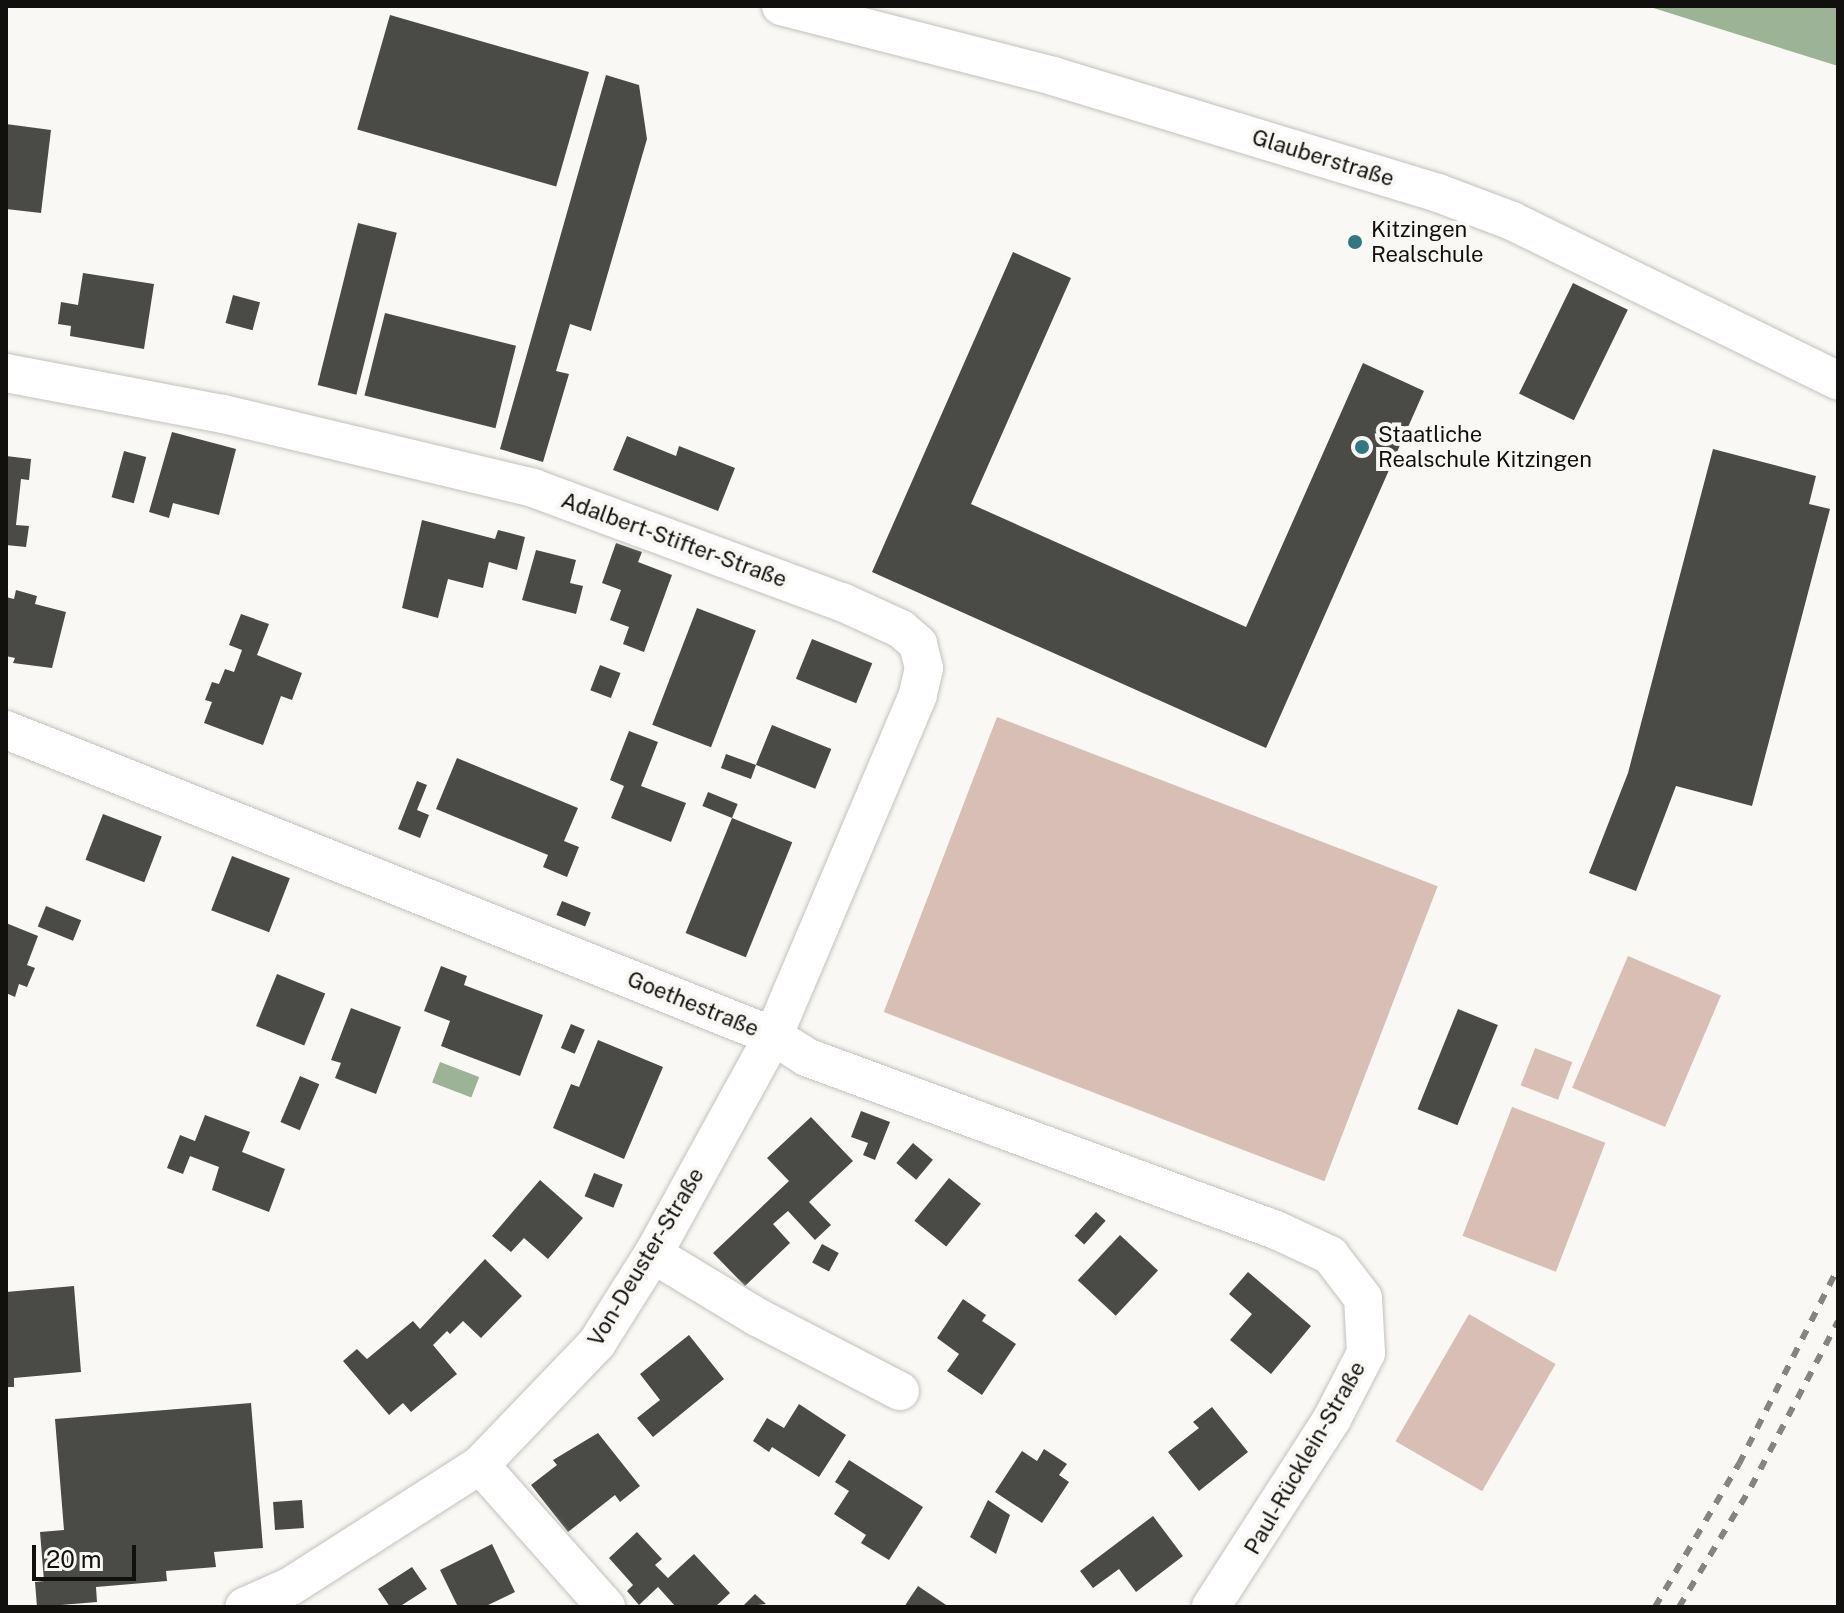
<!DOCTYPE html>
<meta charset="utf-8">
<style>
body{margin:0}
#map{position:relative;width:1844px;height:1613px;overflow:hidden;background:#faf8f4;font-family:"Public Sans",sans-serif}
div>[style]{position:absolute}
[style*='--x']{left:calc(var(--x)*1px);top:calc(var(--y)*1px);width:calc(var(--w)*1px);rotate:calc(var(--a)*1deg)}
.green>*{inset:0;background:#d8beb4;transform-origin:0 0}
.water>*{inset:0;background:#9cb395;transform-origin:0 0}
.building>*{inset:0;background:#4a4b47;transform-origin:0 0}
.roads{filter:drop-shadow(0 0 2px #c3c1bd) drop-shadow(0 0 2px #c3c1bd)}
.minor>*{height:38px;margin:-19px;padding:0 19px;transform-origin:19px;border-radius:19px;background:#fff}
.rail>*{height:6px;margin-top:-3px;transform-origin:0;background:repeating-linear-gradient(90deg,#858481 0 10px,transparent 0 20px)}
.dots>*{width:22px;height:22px;translate:-50% -50%;box-sizing:border-box;border:4px solid #faf8f4;border-radius:50%}
span{translate:-50% -50%;white-space:nowrap;text-align:center;line-height:1.15;-webkit-text-stroke:8px #faf8f4;paint-order:stroke}
.street-label{font-size:22px;color:#11100f}
.poi-label{font-size:22px;color:#11100f}
.left{translate:0 -50%;text-align:left}
.frame{position:absolute;inset:0;border:8px solid #11100f;pointer-events:none}
.scale{position:absolute;left:32px;top:1545px;width:104px;height:36px;box-sizing:border-box;border:4px solid #11100f;border-top:0;padding-left:10px;font-size:24px;line-height:28px;white-space:nowrap;color:#11100f;-webkit-text-stroke:6px #faf8f4;paint-order:stroke}
</style>
<div id="map">
<div class="green">
<div style="left:997px;top:717px;width:472px;height:316px;rotate:21deg"></div>
<div style="left:1628px;top:956px;width:101px;height:143px;rotate:23deg"></div>
<div style="left:1535px;top:1048px;width:40px;height:40px;rotate:21deg"></div>
<div style="left:1512px;top:1107px;width:100px;height:138px;rotate:21deg"></div>
<div style="left:1469px;top:1314px;width:100px;height:147px;rotate:30deg"></div>
</div>
<div class="water">
<div style="clip-path:polygon(1647px 6px,1838px 6px,1838px 66px)"></div>
<div style="left:440px;top:1062px;width:42px;height:22px;rotate:21deg"></div>
</div>
<div class="building">
<div style="left:390px;top:15px;width:207px;height:119px;rotate:16deg"></div>
<div style="clip-path:polygon(606px 75px,639px 85px,647px 139px,591px 331px,570px 324px,556px 371px,569px 374px,543px 462px,500px 449px)"></div>
<div style="clip-path:polygon(6px 124px,51px 130px,41px 213px,6px 209px)"></div>
<div style="left:358px;top:223px;width:40px;height:167px;rotate:14deg"></div>
<div style="clip-path:polygon(1013px 252px,1071px 278px,971px 504px,1246px 627px,1363px 363px,1424px 391px,1266px 748px,872px 572px)"></div>
<div style="clip-path:polygon(83px 273px,154px 284px,144px 349px,70px 336px,71px 326px,58px 324px,61px 302px,78px 305px)"></div>
<div style="left:1573px;top:283px;width:61px;height:123px;rotate:26deg"></div>
<div style="left:233px;top:295px;width:28px;height:29px;rotate:15deg"></div>
<div style="left:385px;top:313px;width:135px;height:85px;rotate:14deg"></div>
<div style="clip-path:polygon(172px 432px,236px 449px,219px 515px,173px 503px,169px 518px,149px 512px)"></div>
<div style="clip-path:polygon(627px 436px,676px 456px,679px 446px,735px 468px,718px 511px,613px 470px)"></div>
<div style="clip-path:polygon(1713px 449px,1816px 476px,1809px 504px,1830px 509px,1752px 806px,1676px 786px,1636px 891px,1589px 873px,1628px 773px)"></div>
<div style="left:124px;top:451px;width:23px;height:48px;rotate:15deg"></div>
<div style="clip-path:polygon(6px 456px,31px 459px,29px 480px,21px 479px,16px 525px,29px 526px,26px 547px,6px 545px)"></div>
<div style="clip-path:polygon(422px 520px,495px 539px,498px 530px,525px 537px,517px 570px,489px 562px,483px 588px,448px 579px,438px 618px,402px 608px)"></div>
<div style="clip-path:polygon(616px 543px,642px 552px,638px 562px,672px 575px,644px 652px,623px 644px,629px 627px,610px 620px,621px 590px,602px 583px)"></div>
<div style="clip-path:polygon(536px 550px,576px 560px,570px 583px,583px 586px,576px 614px,522px 600px)"></div>
<div style="clip-path:polygon(16px 590px,37px 596px,35px 604px,66px 612px,52px 668px,13px 663px,15px 658px,6px 656px,6px 597px,14px 599px)"></div>
<div style="left:697px;top:608px;width:63px;height:125px;rotate:21deg"></div>
<div style="clip-path:polygon(241px 614px,269px 624px,257px 655px,302px 673px,292px 700px,281px 696px,263px 745px,204px 723px,212px 702px,205px 700px,212px 682px,219px 684px,225px 669px,234px 672px,242px 650px,229px 645px)"></div>
<div style="left:812px;top:639px;width:65px;height:43px;rotate:22deg"></div>
<div style="left:600px;top:665px;width:22px;height:27px;rotate:21deg"></div>
<div style="left:772px;top:725px;width:64px;height:43px;rotate:22deg"></div>
<div style="clip-path:polygon(629px 731px,658px 742px,641px 786px,686px 803px,671px 842px,611px 818px,624px 786px,610px 780px)"></div>
<div style="left:726px;top:754px;width:32px;height:15px;rotate:20deg"></div>
<div style="clip-path:polygon(457px 758px,578px 808px,564px 841px,579px 847px,567px 877px,543px 867px,548px 855px,436px 809px)"></div>
<div style="clip-path:polygon(417px 781px,427px 785px,417px 810px,429px 815px,420px 838px,398px 829px)"></div>
<div style="left:708px;top:792px;width:32px;height:15px;rotate:22deg"></div>
<div style="left:103px;top:814px;width:63px;height:49px;rotate:21deg"></div>
<div style="left:732px;top:818px;width:65px;height:124px;rotate:22deg"></div>
<div style="left:232px;top:856px;width:62px;height:58px;rotate:21deg"></div>
<div style="left:562px;top:901px;width:31px;height:15px;rotate:22deg"></div>
<div style="left:46px;top:906px;width:38px;height:22px;rotate:22deg"></div>
<div style="clip-path:polygon(6px 923px,38px 936px,27px 965px,35px 968px,27px 987px,19px 984px,15px 997px,6px 993px)"></div>
<div style="clip-path:polygon(441px 966px,467px 976px,464px 985px,543px 1015px,520px 1076px,441px 1046px,450px 1021px,424px 1011px)"></div>
<div style="left:277px;top:974px;width:52px;height:56px;rotate:22deg"></div>
<div style="clip-path:polygon(351px 1008px,401px 1027px,376px 1094px,335px 1078px,341px 1063px,331px 1060px)"></div>
<div style="left:1458px;top:1009px;width:43px;height:108px;rotate:22deg"></div>
<div style="left:571px;top:1024px;width:15px;height:26px;rotate:23deg"></div>
<div style="clip-path:polygon(598px 1040px,663px 1067px,624px 1159px,553px 1128px,571px 1084px,579px 1087px)"></div>
<div style="left:300px;top:1076px;width:21px;height:50px;rotate:23deg"></div>
<div style="clip-path:polygon(861px 1111px,890px 1122px,875px 1160px,863px 1155px,868px 1143px,851px 1137px)"></div>
<div style="clip-path:polygon(205px 1115px,250px 1132px,242px 1152px,285px 1169px,269px 1212px,212px 1190px,219px 1167px,190px 1156px,183px 1174px,167px 1168px,180px 1135px,195px 1141px)"></div>
<div style="clip-path:polygon(811px 1117px,853px 1161px,809px 1202px,831px 1225px,815px 1240px,788px 1211px,773px 1224px,790px 1243px,745px 1286px,713px 1253px,789px 1181px,767px 1158px)"></div>
<div style="left:913px;top:1143px;width:26px;height:26px;rotate:40deg"></div>
<div style="left:594px;top:1173px;width:31px;height:25px;rotate:22deg"></div>
<div style="left:949px;top:1178px;width:41px;height:55px;rotate:39deg"></div>
<div style="clip-path:polygon(540px 1180px,583px 1218px,548px 1259px,524px 1238px,511px 1252px,492px 1236px)"></div>
<div style="left:1096px;top:1212px;width:13px;height:32px;rotate:42deg"></div>
<div style="left:1120px;top:1235px;width:52px;height:62px;rotate:43deg"></div>
<div style="left:822px;top:1244px;width:19px;height:21px;rotate:28deg"></div>
<div style="clip-path:polygon(485px 1259px,522px 1296px,481px 1338px,463px 1321px,450px 1334px,447px 1331px,433px 1345px,457px 1374px,411px 1412px,403px 1403px,389px 1415px,343px 1361px,357px 1349px,367px 1359px,413px 1321px,420px 1329px)"></div>
<div style="clip-path:polygon(1248px 1272px,1311px 1326px,1271px 1374px,1230px 1340px,1252px 1314px,1229px 1294px)"></div>
<div style="clip-path:polygon(74px 1286px,81px 1372px,14px 1378px,14px 1387px,6px 1387px,6px 1292px)"></div>
<div style="clip-path:polygon(963px 1299px,986px 1315px,982px 1321px,1016px 1344px,982px 1395px,947px 1371px,959px 1354px,937px 1338px)"></div>
<div style="clip-path:polygon(689px 1335px,724px 1379px,653px 1437px,637px 1418px,660px 1400px,640px 1374px)"></div>
<div style="clip-path:polygon(251px 1403px,263px 1548px,214px 1552px,216px 1567px,166px 1571px,167px 1581px,96px 1587px,97px 1602px,37px 1607px,35px 1582px,44px 1581px,40px 1532px,64px 1530px,55px 1419px)"></div>
<div style="clip-path:polygon(799px 1404px,846px 1435px,819px 1477px,772px 1447px,769px 1452px,753px 1441px,767px 1418px,784px 1428px)"></div>
<div style="clip-path:polygon(1212px 1407px,1248px 1452px,1199px 1491px,1168px 1452px,1199px 1428px,1193px 1422px)"></div>
<div style="clip-path:polygon(598px 1433px,640px 1486px,620px 1502px,615px 1495px,568px 1532px,531px 1485px,557px 1465px,553px 1460px)"></div>
<div style="clip-path:polygon(1044px 1449px,1067px 1464px,1059px 1475px,1069px 1482px,1042px 1523px,995px 1492px,1022px 1451px,1037px 1461px)"></div>
<div style="clip-path:polygon(849px 1460px,923px 1507px,889px 1560px,861px 1543px,866px 1535px,834px 1514px,849px 1491px,835px 1482px)"></div>
<div style="left:302px;top:1500px;width:28px;height:29px;rotate:86deg"></div>
<div style="clip-path:polygon(988px 1500px,1010px 1515px,996px 1554px,970px 1537px)"></div>
<div style="clip-path:polygon(1153px 1516px,1183px 1556px,1136px 1592px,1119px 1569px,1093px 1588px,1080px 1571px)"></div>
<div style="clip-path:polygon(637px 1532px,662px 1559px,655px 1565px,668px 1578px,694px 1554px,730px 1593px,715px 1607px,676px 1607px,658px 1587px,639px 1605px,627px 1591px,633px 1585px,609px 1558px)"></div>
<div style="clip-path:polygon(492px 1544px,515px 1592px,484px 1607px,458px 1607px,440px 1570px)"></div>
<div style="clip-path:polygon(412px 1567px,427px 1589px,399px 1607px,390px 1607px,378px 1589px)"></div>
<div style="clip-path:polygon(918px 1586px,949px 1607px,904px 1607px)"></div>
<div style="clip-path:polygon(755px 1594px,766px 1604px,742px 1607px)"></div>
</div>
<div class="roads">
<div class="minor">
<div style="--x:781;--y:6;--w:281;--a:14.4"></div>
<div style="--x:1053;--y:76;--w:402;--a:16.9"></div>
<div style="--x:1438;--y:193;--w:79;--a:20.7"></div>
<div style="--x:1512;--y:221;--w:363;--a:26.1"></div>
<div style="--x:6;--y:373;--w:221;--a:10.7"></div>
<div style="--x:223;--y:414;--w:319;--a:13.4"></div>
<div style="--x:533;--y:488;--w:329;--a:20.3"></div>
<div style="--x:842;--y:602;--w:65;--a:24.6"></div>
<div style="--x:901;--y:629;--w:23;--a:41"></div>
<div style="--x:918;--y:644;--w:25;--a:76"></div>
<div style="--x:924;--y:668;--w:28;--a:103"></div>
<div style="--x:918;--y:695;--w:371;--a:113"></div>
<div style="--x:773;--y:1036;--w:249;--a:118.8"></div>
<div style="--x:653;--y:1254;--w:105;--a:122.2"></div>
<div style="--x:597;--y:1343;--w:169;--a:133.8"></div>
<div style="--x:480;--y:1465;--w:224;--a:147.4"></div>
<div style="--x:291;--y:1586;--w:51;--a:155.9"></div>
<div style="--x:6;--y:730;--w:826;--a:21.75"></div>
<div style="--x:773;--y:1036;--w:39;--a:32"></div>
<div style="--x:806;--y:1057;--w:501;--a:20.21"></div>
<div style="--x:1276;--y:1230;--w:60;--a:24.8"></div>
<div style="--x:1330;--y:1255;--w:54;--a:52.5"></div>
<div style="--x:1363;--y:1298;--w:55;--a:86.9"></div>
<div style="--x:1366;--y:1353;--w:74;--a:117.3"></div>
<div style="--x:1332;--y:1419;--w:224;--a:122.8"></div>
<div style="--x:653;--y:1254;--w:122;--a:31.2"></div>
<div style="--x:757;--y:1317;--w:161;--a:27.4"></div>
<div style="--x:480;--y:1465;--w:190;--a:48.4"></div>
</div>
</div>
<div class="rail">
<div style="--x:1655;--y:1607;--w:166;--a:-59.6"></div>
<div style="--x:1739;--y:1464;--w:220;--a:-63.2"></div>
<div style="--x:1679;--y:1607;--w:140;--a:-59"></div>
<div style="--x:1751;--y:1487;--w:187;--a:-62.3"></div>
</div>
<div class="dots">
<div style="left:1355px;top:242px;background:#317784"></div>
<div style="left:1362px;top:447px;background:#317784"></div>
</div>
<div class="street-label">
<span style="left:1323px;top:158px;rotate:17deg">Glauberstraße</span>
<span style="left:674px;top:540px;rotate:20deg">Adalbert-Stifter-Straße</span>
<span style="left:693px;top:1004px;rotate:22deg">Goethestraße</span>
<span style="left:646px;top:1257px;rotate:-59deg">Von-Deuster-Straße</span>
<span style="left:1305px;top:1458px;rotate:-60deg">Paul-Rücklein-Straße</span>
</div>
<div class="poi-label">
<span class="left" style="left:1371px;top:242px">Kitzingen<br>Realschule</span>
<span class="left" style="left:1378px;top:447px">Staatliche<br>Realschule Kitzingen</span>
</div>
<div class="frame"></div>
<div class="scale">20 m</div>
</div>
